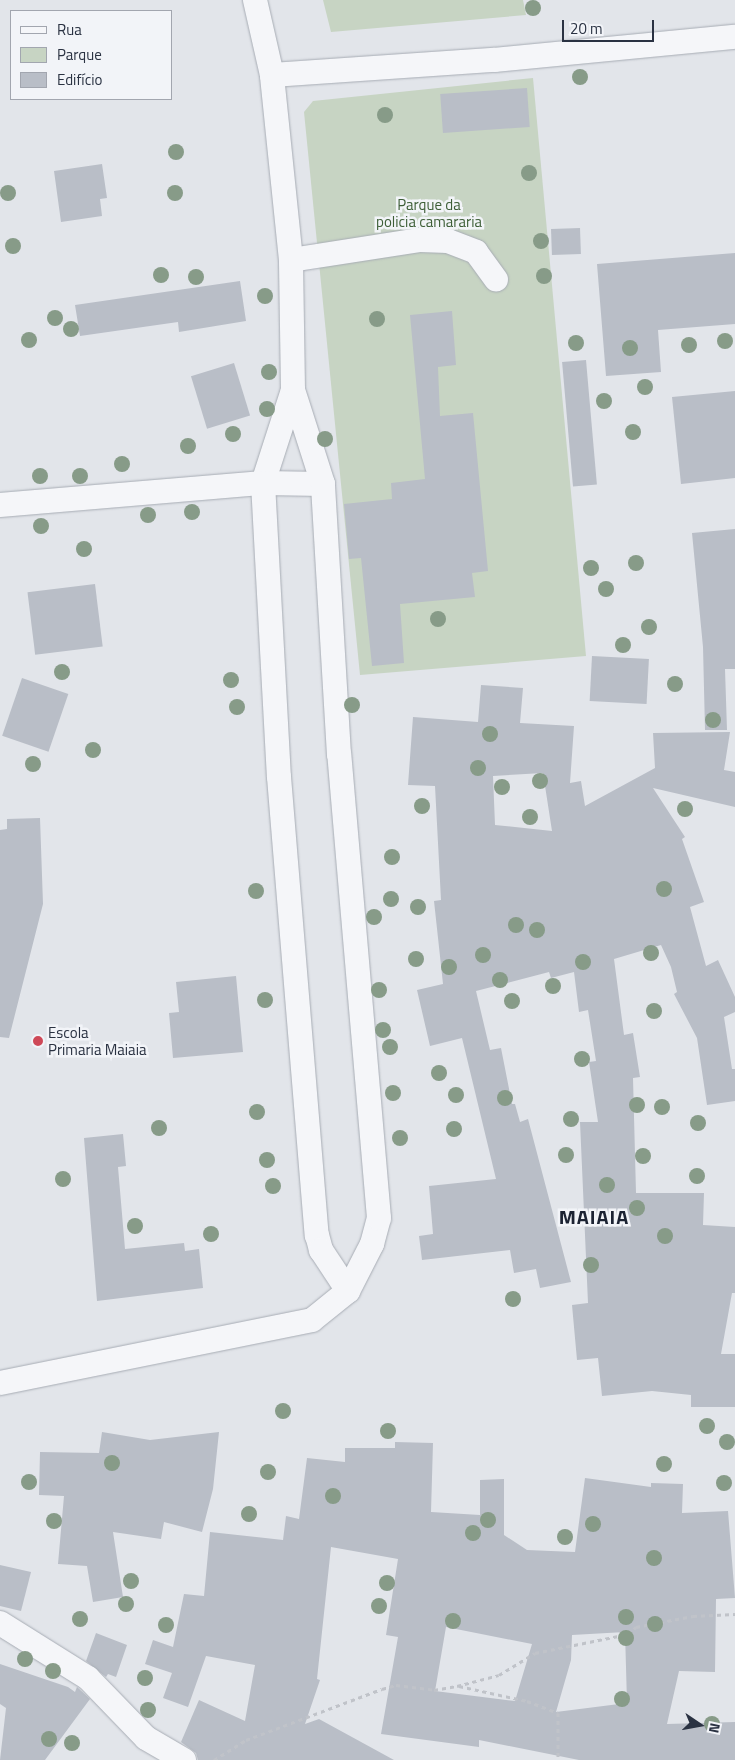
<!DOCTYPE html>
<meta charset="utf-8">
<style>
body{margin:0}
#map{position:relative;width:735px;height:1760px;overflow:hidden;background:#e2e5ea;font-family:"Titillium Web",sans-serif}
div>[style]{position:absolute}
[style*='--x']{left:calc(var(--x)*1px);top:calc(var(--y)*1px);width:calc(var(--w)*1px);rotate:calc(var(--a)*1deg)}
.green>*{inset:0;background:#c7d4c3}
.building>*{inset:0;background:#b9bec7;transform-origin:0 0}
.path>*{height:3px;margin-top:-1.5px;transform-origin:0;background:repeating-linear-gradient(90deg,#c0c3c9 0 4px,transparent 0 8px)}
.roads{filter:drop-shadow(0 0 1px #a7acb4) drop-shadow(0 0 1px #a7acb4)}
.street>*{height:24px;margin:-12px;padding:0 12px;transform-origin:12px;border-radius:12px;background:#f5f6f9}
.trees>*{width:16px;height:16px;margin:-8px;border-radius:50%;background:#879b88}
.dots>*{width:14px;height:14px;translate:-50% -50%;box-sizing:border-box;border:2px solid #f2f4f8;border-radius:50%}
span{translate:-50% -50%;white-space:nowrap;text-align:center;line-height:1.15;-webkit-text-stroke:5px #f2f4f8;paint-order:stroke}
.park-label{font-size:15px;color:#3d5e37}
.poi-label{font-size:15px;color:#2a3242}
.left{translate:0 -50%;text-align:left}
.district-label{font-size:20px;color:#1c2333;font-weight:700;letter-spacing:1px}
.legend{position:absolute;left:10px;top:10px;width:162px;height:90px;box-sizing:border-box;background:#f2f4f8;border:1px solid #a2a6af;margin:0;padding:6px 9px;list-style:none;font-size:15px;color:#2a3242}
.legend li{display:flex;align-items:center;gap:10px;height:25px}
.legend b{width:25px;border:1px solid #a2a6af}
.north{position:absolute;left:675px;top:1700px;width:50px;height:50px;-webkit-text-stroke:4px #f2f4f8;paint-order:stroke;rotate:102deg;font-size:14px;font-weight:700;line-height:20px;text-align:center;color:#2a3242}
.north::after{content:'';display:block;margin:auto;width:18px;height:22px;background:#2a3242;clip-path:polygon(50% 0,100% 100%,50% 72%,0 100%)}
.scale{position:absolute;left:562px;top:20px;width:92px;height:22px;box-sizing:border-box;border:2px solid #2a3242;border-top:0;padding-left:6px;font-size:15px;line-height:18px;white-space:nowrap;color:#2a3242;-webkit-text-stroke:4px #f2f4f8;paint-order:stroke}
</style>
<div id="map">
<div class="green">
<div style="clip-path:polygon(323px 0,523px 0,526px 15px,331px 32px)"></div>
<div style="clip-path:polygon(533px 78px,586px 656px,360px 675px,304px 112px,313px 101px)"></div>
</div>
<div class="building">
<div style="left:527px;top:88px;width:39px;height:87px;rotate:86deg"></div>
<div style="clip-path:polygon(102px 164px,107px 198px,100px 199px,102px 216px,61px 222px,54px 171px)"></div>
<div style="left:580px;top:228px;width:26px;height:29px;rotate:88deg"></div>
<div style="clip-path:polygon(735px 253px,735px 324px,658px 330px,661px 372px,606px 376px,597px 264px)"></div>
<div style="clip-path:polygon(240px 281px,246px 321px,179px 332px,178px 322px,80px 336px,75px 305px)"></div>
<div style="clip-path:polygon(452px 311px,456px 365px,438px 367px,440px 416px,473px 413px,488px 571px,472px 573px,475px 597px,400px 604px,404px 663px,372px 666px,361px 558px,349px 559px,344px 504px,392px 499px,391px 483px,425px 479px,410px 315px)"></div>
<div style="left:586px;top:360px;width:125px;height:24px;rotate:85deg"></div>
<div style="left:234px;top:363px;width:55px;height:45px;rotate:73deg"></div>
<div style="clip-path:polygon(735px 391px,735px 478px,681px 484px,672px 397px)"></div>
<div style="clip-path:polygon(735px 529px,735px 669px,725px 669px,727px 730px,705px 730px,703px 647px,692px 533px)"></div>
<div style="left:95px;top:584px;width:63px;height:68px;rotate:83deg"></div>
<div style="left:592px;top:656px;width:57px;height:45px;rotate:3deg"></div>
<div style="left:22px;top:678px;width:49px;height:61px;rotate:19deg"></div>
<div style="clip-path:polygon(evenodd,481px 685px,523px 688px,520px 723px,574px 726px,570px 783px,581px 781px,585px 806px,655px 768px,653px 733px,730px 732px,724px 770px,735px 772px,735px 807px,653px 788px,685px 837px,682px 839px,704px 902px,690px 907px,706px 966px,718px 960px,735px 997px,735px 1012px,724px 1017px,732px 1069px,735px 1069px,735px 1101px,707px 1105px,697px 1038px,674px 994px,677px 992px,671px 967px,661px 945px,614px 959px,624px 1035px,633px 1033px,640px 1077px,633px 1078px,636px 1193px,704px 1193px,703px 1225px,735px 1227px,735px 1293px,732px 1293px,721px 1354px,735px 1354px,735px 1407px,691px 1407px,691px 1395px,652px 1391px,602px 1396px,598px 1358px,577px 1360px,572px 1305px,588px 1303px,580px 1122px,598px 1122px,589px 1062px,596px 1061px,588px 1010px,579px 1012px,574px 972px,551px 978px,549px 972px,476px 991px,490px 1050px,501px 1048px,512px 1104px,515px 1104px,520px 1122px,528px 1119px,571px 1282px,540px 1288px,536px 1269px,514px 1273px,510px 1250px,422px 1260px,419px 1236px,433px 1234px,429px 1186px,496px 1179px,462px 1038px,430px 1046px,417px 990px,443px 984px,434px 901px,441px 900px,435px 786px,408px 785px,413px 717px,478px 722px,481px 685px,543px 773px,552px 831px,495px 825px,493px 776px,543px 773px)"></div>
<div style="clip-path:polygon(40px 818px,43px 904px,9px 1038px,0 1037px,0 830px,7px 829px,7px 819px)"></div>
<div style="clip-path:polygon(236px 976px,243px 1052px,173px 1058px,169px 1013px,179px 1012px,176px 982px)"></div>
<div style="clip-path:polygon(123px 1134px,126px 1166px,118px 1167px,125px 1249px,184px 1243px,185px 1251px,199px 1249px,203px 1288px,97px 1301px,84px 1138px)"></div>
<div style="clip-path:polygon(102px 1432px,150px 1440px,219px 1432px,213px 1489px,202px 1532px,164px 1522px,161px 1539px,113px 1532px,123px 1597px,93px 1602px,87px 1566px,58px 1564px,64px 1496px,39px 1495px,40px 1452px,99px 1453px)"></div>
<div style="clip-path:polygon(evenodd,395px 1442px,433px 1443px,431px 1512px,480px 1515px,480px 1480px,504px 1479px,504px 1535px,527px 1550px,575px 1552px,585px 1478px,651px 1487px,651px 1483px,683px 1484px,682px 1513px,728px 1511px,735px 1598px,716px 1599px,715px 1672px,679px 1671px,667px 1724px,735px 1722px,735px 1760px,579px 1760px,479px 1740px,479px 1747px,381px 1734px,398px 1637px,386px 1635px,398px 1559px,331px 1547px,317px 1679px,320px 1680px,305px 1724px,319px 1719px,394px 1760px,198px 1760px,196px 1753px,181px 1742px,199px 1700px,245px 1721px,255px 1665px,206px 1656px,188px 1707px,163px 1698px,172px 1673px,145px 1664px,153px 1640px,173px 1647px,184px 1594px,204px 1596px,210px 1532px,283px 1540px,286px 1516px,299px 1519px,307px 1458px,345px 1462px,345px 1448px,395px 1448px,395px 1442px,446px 1627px,532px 1644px,515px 1701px,435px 1691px,446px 1627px,395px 1442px,625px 1632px,627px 1703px,556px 1712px,571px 1660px,572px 1635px,625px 1632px)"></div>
<div style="clip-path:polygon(0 1565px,31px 1572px,21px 1611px,0 1606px)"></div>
<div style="clip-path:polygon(96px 1633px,127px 1645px,116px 1677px,108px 1674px,106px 1677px,86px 1661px)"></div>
<div style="clip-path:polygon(0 1664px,68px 1687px,75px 1692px,77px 1687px,90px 1699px,45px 1760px,0 1760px,6px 1708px,0 1704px)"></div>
</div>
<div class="path">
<div style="--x:459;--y:1686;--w:70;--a:12.4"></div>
<div style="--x:527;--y:1701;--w:33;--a:21"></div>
<div style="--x:558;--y:1713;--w:47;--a:90"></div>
<div style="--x:214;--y:1760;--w:38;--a:-32"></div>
<div style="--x:246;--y:1740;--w:145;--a:-20.6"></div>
<div style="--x:382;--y:1689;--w:15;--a:-16"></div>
<div style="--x:396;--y:1685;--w:38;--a:7"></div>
<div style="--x:434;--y:1690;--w:23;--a:-10"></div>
<div style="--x:457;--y:1686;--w:43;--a:-14.7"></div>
<div style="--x:499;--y:1675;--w:42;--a:-31.4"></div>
<div style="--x:535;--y:1653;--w:95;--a:-11.5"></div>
<div style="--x:628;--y:1634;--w:11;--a:-41"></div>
<div style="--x:636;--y:1627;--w:58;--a:-10.9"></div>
<div style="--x:693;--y:1616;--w:42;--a:-2.7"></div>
</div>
<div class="roads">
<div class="street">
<div style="--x:272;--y:75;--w:223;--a:-3.9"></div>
<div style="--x:494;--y:60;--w:242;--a:-5.5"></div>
<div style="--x:291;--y:260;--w:131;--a:-8.8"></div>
<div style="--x:420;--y:240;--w:28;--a:2"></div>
<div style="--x:448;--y:241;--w:30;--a:21"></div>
<div style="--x:476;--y:252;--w:34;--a:54"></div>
<div style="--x:293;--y:390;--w:98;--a:107.9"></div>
<div style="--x:263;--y:483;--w:294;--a:86.9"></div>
<div style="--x:279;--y:777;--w:460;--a:85.3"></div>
<div style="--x:317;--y:1235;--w:16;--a:75"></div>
<div style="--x:321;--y:1250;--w:49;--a:56.6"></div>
<div style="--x:0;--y:505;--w:264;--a:-4.8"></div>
<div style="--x:263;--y:483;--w:60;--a:1"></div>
<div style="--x:0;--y:1383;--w:318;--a:-11.4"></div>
<div style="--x:312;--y:1320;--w:46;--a:-38.9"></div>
<div style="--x:348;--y:1291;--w:53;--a:-62.9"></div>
<div style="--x:372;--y:1244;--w:27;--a:-75"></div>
<div style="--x:379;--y:1218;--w:465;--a:-94.9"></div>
<div style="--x:339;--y:755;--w:271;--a:-93.4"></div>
<div style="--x:323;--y:484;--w:99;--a:-107.7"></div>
<div style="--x:293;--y:390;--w:130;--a:-90.9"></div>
<div style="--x:291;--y:260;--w:186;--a:-95.9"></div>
<div style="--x:272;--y:75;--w:77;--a:-102.8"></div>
<div style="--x:0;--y:1623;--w:104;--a:32"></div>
<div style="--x:88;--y:1678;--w:83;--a:46"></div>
<div style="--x:146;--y:1738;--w:44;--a:30.1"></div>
</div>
</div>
<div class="trees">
<div style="left:533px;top:8px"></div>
<div style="left:580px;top:77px"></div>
<div style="left:385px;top:115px"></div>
<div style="left:176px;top:152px"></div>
<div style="left:529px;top:173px"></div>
<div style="left:8px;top:193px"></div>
<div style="left:175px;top:193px"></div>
<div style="left:541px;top:241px"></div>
<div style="left:13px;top:246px"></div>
<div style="left:161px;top:275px"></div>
<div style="left:544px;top:276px"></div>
<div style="left:196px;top:277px"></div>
<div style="left:265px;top:296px"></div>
<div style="left:55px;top:318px"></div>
<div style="left:377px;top:319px"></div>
<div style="left:71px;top:329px"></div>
<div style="left:29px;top:340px"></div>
<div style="left:725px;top:341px"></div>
<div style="left:576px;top:343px"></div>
<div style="left:689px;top:345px"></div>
<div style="left:630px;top:348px"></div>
<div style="left:269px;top:372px"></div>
<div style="left:645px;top:387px"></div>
<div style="left:604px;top:401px"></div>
<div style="left:267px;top:409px"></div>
<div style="left:633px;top:432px"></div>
<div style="left:233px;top:434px"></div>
<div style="left:325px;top:439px"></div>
<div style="left:188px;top:446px"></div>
<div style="left:122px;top:464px"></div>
<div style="left:40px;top:476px"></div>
<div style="left:80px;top:476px"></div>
<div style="left:192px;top:512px"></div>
<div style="left:148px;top:515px"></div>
<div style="left:41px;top:526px"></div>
<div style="left:84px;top:549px"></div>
<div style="left:636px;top:563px"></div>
<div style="left:591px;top:568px"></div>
<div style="left:606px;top:589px"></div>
<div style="left:438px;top:619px"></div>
<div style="left:649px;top:627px"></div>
<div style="left:623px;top:645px"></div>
<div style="left:62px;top:672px"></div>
<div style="left:231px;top:680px"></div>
<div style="left:675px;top:684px"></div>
<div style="left:352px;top:705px"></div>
<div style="left:237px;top:707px"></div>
<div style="left:713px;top:720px"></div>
<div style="left:490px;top:734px"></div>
<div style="left:93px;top:750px"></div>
<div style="left:33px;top:764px"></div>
<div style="left:478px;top:768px"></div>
<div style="left:540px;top:781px"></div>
<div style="left:502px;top:787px"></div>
<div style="left:422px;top:806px"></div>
<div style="left:685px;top:809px"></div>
<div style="left:530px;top:817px"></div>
<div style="left:392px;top:857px"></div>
<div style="left:664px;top:889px"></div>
<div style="left:256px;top:891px"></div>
<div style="left:391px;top:899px"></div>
<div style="left:418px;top:907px"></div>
<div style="left:374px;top:917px"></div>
<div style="left:516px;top:925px"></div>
<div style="left:537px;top:930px"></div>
<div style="left:651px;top:953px"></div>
<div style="left:483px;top:955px"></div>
<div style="left:416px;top:959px"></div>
<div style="left:583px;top:962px"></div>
<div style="left:449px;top:967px"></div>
<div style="left:500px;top:980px"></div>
<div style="left:553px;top:986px"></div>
<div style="left:379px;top:990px"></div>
<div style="left:265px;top:1000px"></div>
<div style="left:512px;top:1001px"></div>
<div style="left:654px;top:1011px"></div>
<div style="left:383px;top:1030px"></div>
<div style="left:390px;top:1047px"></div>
<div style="left:582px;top:1059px"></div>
<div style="left:439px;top:1073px"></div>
<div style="left:393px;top:1093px"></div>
<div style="left:456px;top:1095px"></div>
<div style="left:505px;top:1098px"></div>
<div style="left:637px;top:1105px"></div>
<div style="left:662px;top:1107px"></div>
<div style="left:257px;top:1112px"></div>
<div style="left:571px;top:1119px"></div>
<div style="left:698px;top:1123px"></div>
<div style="left:159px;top:1128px"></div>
<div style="left:454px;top:1129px"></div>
<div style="left:400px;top:1138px"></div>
<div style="left:566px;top:1155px"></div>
<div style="left:643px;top:1156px"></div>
<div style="left:267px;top:1160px"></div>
<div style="left:697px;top:1176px"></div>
<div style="left:63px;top:1179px"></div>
<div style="left:607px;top:1185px"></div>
<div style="left:273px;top:1186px"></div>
<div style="left:637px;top:1208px"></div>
<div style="left:135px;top:1226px"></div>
<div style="left:211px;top:1234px"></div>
<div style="left:665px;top:1236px"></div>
<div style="left:591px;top:1265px"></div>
<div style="left:513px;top:1299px"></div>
<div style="left:283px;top:1411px"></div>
<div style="left:707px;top:1426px"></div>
<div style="left:388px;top:1431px"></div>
<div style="left:727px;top:1442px"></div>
<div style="left:112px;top:1463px"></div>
<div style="left:664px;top:1464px"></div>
<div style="left:268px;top:1472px"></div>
<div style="left:29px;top:1482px"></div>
<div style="left:724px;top:1483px"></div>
<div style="left:333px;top:1496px"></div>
<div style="left:249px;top:1514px"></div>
<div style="left:488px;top:1520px"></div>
<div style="left:54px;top:1521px"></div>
<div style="left:593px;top:1524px"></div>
<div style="left:473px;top:1533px"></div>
<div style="left:565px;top:1537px"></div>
<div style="left:654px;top:1558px"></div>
<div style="left:131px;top:1581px"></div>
<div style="left:387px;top:1583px"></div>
<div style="left:126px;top:1604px"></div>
<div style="left:379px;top:1606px"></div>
<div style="left:626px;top:1617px"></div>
<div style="left:80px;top:1619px"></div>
<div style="left:453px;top:1621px"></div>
<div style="left:655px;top:1624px"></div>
<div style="left:166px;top:1625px"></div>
<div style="left:626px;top:1638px"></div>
<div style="left:25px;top:1659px"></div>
<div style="left:53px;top:1671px"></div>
<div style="left:145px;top:1678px"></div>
<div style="left:622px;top:1699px"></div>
<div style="left:148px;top:1710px"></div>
<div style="left:712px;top:1724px"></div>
<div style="left:49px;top:1739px"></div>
<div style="left:72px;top:1743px"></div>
</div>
<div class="dots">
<div style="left:38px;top:1041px;background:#ce4857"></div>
</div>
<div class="park-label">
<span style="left:429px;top:213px">Parque da<br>policia camararia</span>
</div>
<div class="poi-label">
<span class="left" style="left:48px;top:1041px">Escola<br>Primaria Maiaia</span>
</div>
<div class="district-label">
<span style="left:594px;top:1216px">MAIAIA</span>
</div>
<ul class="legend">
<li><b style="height:6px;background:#f5f6f9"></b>Rua</li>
<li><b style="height:14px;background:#c7d4c3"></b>Parque</li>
<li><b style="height:14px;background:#b9bec7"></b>Edifício</li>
</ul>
<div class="north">N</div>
<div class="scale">20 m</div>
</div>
